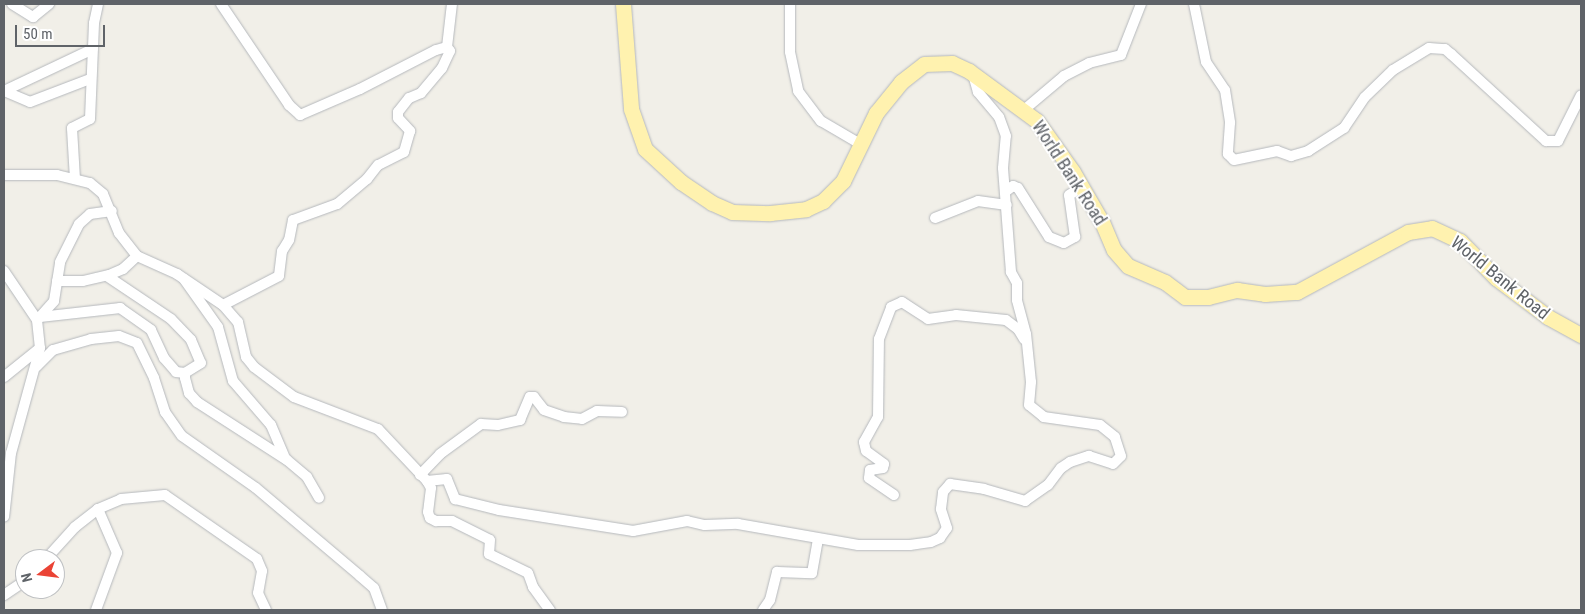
<!DOCTYPE html>
<style>
body{margin:0}
#map{position:relative;width:1585px;height:614px;overflow:hidden;background:#f1efe8;font-family:"Roboto Condensed",sans-serif}
div>[style]{position:absolute}
[style*='--x']{left:calc(var(--x)*1px);top:calc(var(--y)*1px);width:calc(var(--w)*1px);rotate:calc(var(--a)*1deg)}
.roads{filter:drop-shadow(0 0 1px #b5b8bc) drop-shadow(0 0 1px #b5b8bc)}
.street>*{height:10px;margin:-5px;padding:0 5px;transform-origin:5px;border-radius:5px;background:#fff}
.primary>*{height:15px;margin:-7.5px;padding:0 7.5px;transform-origin:7.5px;border-radius:7.5px;background:#fff2af}
span{translate:-50% -50%;white-space:nowrap;text-align:center;line-height:1.15;-webkit-text-stroke:4px #fff;paint-order:stroke}
.street-label{font-size:18px;color:#5f6368}
.frame{position:absolute;inset:0;border:5px solid #5f6368;pointer-events:none}
.north{position:absolute;left:15px;top:549px;width:50px;height:50px;box-sizing:border-box;background:#fff;border:1px solid #bfc1c3;border-radius:50%;rotate:255deg;font-size:14px;font-weight:700;line-height:20px;text-align:center;color:#5f6368}
.north::after{content:'';display:block;margin:auto;width:18px;height:22px;background:#ea4335;clip-path:polygon(50% 0,100% 100%,50% 72%,0 100%)}
.scale{position:absolute;left:15px;top:25px;width:90px;height:22px;box-sizing:border-box;border:2px solid #5f6368;border-top:0;padding-left:6px;font-size:15px;line-height:18px;white-space:nowrap;color:#5f6368;-webkit-text-stroke:4px #fff;paint-order:stroke}
</style>
<div id="map">
<div class="roads">
<div class="street">
<div style="--x:12;--y:4;--w:25;--a:32"></div>
<div style="--x:33;--y:17;--w:21;--a:-39"></div>
<div style="--x:221;--y:4;--w:122;--a:56"></div>
<div style="--x:289;--y:105;--w:15;--a:42"></div>
<div style="--x:300;--y:115;--w:65;--a:-23.4"></div>
<div style="--x:360;--y:89;--w:85;--a:-27.2"></div>
<div style="--x:436;--y:50;--w:11;--a:-15"></div>
<div style="--x:447;--y:47;--w:5;--a:53"></div>
<div style="--x:450;--y:51;--w:19;--a:115"></div>
<div style="--x:442;--y:68;--w:33;--a:130"></div>
<div style="--x:421;--y:93;--w:13;--a:157"></div>
<div style="--x:409;--y:98;--w:18;--a:128"></div>
<div style="--x:398;--y:112;--w:6;--a:90"></div>
<div style="--x:398;--y:118;--w:18;--a:47"></div>
<div style="--x:410;--y:131;--w:22;--a:106"></div>
<div style="--x:404;--y:152;--w:29;--a:153"></div>
<div style="--x:378;--y:165;--w:18;--a:128"></div>
<div style="--x:367;--y:179;--w:39;--a:140"></div>
<div style="--x:337;--y:204;--w:47;--a:160"></div>
<div style="--x:293;--y:220;--w:20;--a:101"></div>
<div style="--x:289;--y:240;--w:13;--a:122"></div>
<div style="--x:282;--y:251;--w:25;--a:97"></div>
<div style="--x:279;--y:276;--w:63;--a:152.6"></div>
<div style="--x:790;--y:4;--w:48;--a:90"></div>
<div style="--x:790;--y:52;--w:40;--a:78"></div>
<div style="--x:798;--y:91;--w:38;--a:53"></div>
<div style="--x:821;--y:121;--w:48;--a:30.3"></div>
<div style="--x:1194;--y:4;--w:59;--a:78.3"></div>
<div style="--x:1206;--y:62;--w:34;--a:56"></div>
<div style="--x:1225;--y:90;--w:33;--a:81"></div>
<div style="--x:1230;--y:123;--w:31;--a:94"></div>
<div style="--x:1228;--y:154;--w:8;--a:45"></div>
<div style="--x:1234;--y:160;--w:44;--a:-11.8"></div>
<div style="--x:1277;--y:151;--w:15;--a:20"></div>
<div style="--x:1291;--y:156;--w:18;--a:-16"></div>
<div style="--x:1308;--y:151;--w:43;--a:-32.6"></div>
<div style="--x:1344;--y:128;--w:37;--a:-56"></div>
<div style="--x:1365;--y:97;--w:39;--a:-44"></div>
<div style="--x:1393;--y:70;--w:42;--a:-31.4"></div>
<div style="--x:1429;--y:48;--w:16;--a:4"></div>
<div style="--x:1445;--y:49;--w:8;--a:40"></div>
<div style="--x:1451;--y:54;--w:129;--a:42.5"></div>
<div style="--x:1546;--y:141;--w:12;--a:0"></div>
<div style="--x:1558;--y:141;--w:51;--a:-63.4"></div>
<div style="--x:447;--y:47;--w:43;--a:-83.4"></div>
<div style="--x:4;--y:91;--w:98;--a:-25.3"></div>
<div style="--x:4;--y:91;--w:28;--a:23"></div>
<div style="--x:30;--y:102;--w:64;--a:-21"></div>
<div style="--x:1025;--y:109;--w:51;--a:-40.2"></div>
<div style="--x:1064;--y:76;--w:28;--a:-27"></div>
<div style="--x:1089;--y:63;--w:33;--a:-14"></div>
<div style="--x:1121;--y:55;--w:55;--a:-68.6"></div>
<div style="--x:4;--y:175;--w:53;--a:0"></div>
<div style="--x:57;--y:175;--w:34;--a:14"></div>
<div style="--x:90;--y:183;--w:17;--a:40"></div>
<div style="--x:103;--y:194;--w:42;--a:67.7"></div>
<div style="--x:119;--y:233;--w:29;--a:52"></div>
<div style="--x:137;--y:256;--w:44;--a:24.2"></div>
<div style="--x:177;--y:274;--w:55;--a:34"></div>
<div style="--x:223;--y:305;--w:23;--a:49"></div>
<div style="--x:238;--y:322;--w:36;--a:77"></div>
<div style="--x:246;--y:357;--w:13;--a:51"></div>
<div style="--x:254;--y:367;--w:50;--a:36.9"></div>
<div style="--x:294;--y:397;--w:90;--a:20.9"></div>
<div style="--x:378;--y:429;--w:71;--a:46.7"></div>
<div style="--x:427;--y:481;--w:20;--a:-6"></div>
<div style="--x:447;--y:479;--w:22;--a:68"></div>
<div style="--x:455;--y:499;--w:45;--a:14"></div>
<div style="--x:499;--y:510;--w:136;--a:8.9"></div>
<div style="--x:633;--y:531;--w:55;--a:-10.5"></div>
<div style="--x:687;--y:521;--w:18;--a:13"></div>
<div style="--x:705;--y:525;--w:33;--a:-2"></div>
<div style="--x:738;--y:524;--w:122;--a:9.9"></div>
<div style="--x:858;--y:545;--w:52;--a:0"></div>
<div style="--x:910;--y:545;--w:21;--a:-8"></div>
<div style="--x:931;--y:542;--w:10;--a:-24"></div>
<div style="--x:940;--y:538;--w:12;--a:-55"></div>
<div style="--x:947;--y:528;--w:20;--a:-108"></div>
<div style="--x:941;--y:509;--w:17;--a:-83"></div>
<div style="--x:943;--y:492;--w:11;--a:-49"></div>
<div style="--x:950;--y:484;--w:34;--a:8"></div>
<div style="--x:984;--y:489;--w:43;--a:16.3"></div>
<div style="--x:1025;--y:501;--w:28;--a:-35"></div>
<div style="--x:1048;--y:485;--w:21;--a:-53"></div>
<div style="--x:1061;--y:468;--w:11;--a:-34"></div>
<div style="--x:1070;--y:462;--w:20;--a:-18"></div>
<div style="--x:1089;--y:456;--w:25;--a:18"></div>
<div style="--x:1113;--y:464;--w:11;--a:-45"></div>
<div style="--x:1121;--y:456;--w:20;--a:-108"></div>
<div style="--x:1115;--y:437;--w:19;--a:-141"></div>
<div style="--x:1100;--y:425;--w:57;--a:-171.9"></div>
<div style="--x:1044;--y:417;--w:19;--a:-141"></div>
<div style="--x:1029;--y:405;--w:23;--a:-85"></div>
<div style="--x:1031;--y:382;--w:48;--a:-95.9"></div>
<div style="--x:1026;--y:334;--w:35;--a:-105"></div>
<div style="--x:1017;--y:300;--w:17;--a:-90"></div>
<div style="--x:1017;--y:283;--w:13;--a:-119"></div>
<div style="--x:1011;--y:272;--w:104;--a:-94.4"></div>
<div style="--x:1003;--y:168;--w:32;--a:-85"></div>
<div style="--x:1006;--y:136;--w:20;--a:-110"></div>
<div style="--x:999;--y:117;--w:33;--a:-130"></div>
<div style="--x:978;--y:92;--w:19;--a:-106"></div>
<div style="--x:75;--y:179;--w:51;--a:-93.4"></div>
<div style="--x:72;--y:128;--w:20;--a:-27"></div>
<div style="--x:90;--y:119;--w:96;--a:-87.6"></div>
<div style="--x:94;--y:23;--w:19;--a:-78"></div>
<div style="--x:1005;--y:192;--w:10;--a:-37"></div>
<div style="--x:1013;--y:186;--w:5;--a:22"></div>
<div style="--x:1018;--y:188;--w:58;--a:57.7"></div>
<div style="--x:1049;--y:237;--w:16;--a:22"></div>
<div style="--x:1064;--y:243;--w:13;--a:-29"></div>
<div style="--x:1075;--y:237;--w:42;--a:-98.1"></div>
<div style="--x:1069;--y:195;--w:13;--a:-32"></div>
<div style="--x:935;--y:218;--w:46;--a:-21.6"></div>
<div style="--x:978;--y:201;--w:29;--a:8"></div>
<div style="--x:4;--y:271;--w:59;--a:56"></div>
<div style="--x:37;--y:320;--w:28;--a:84"></div>
<div style="--x:40;--y:348;--w:109;--a:105.4"></div>
<div style="--x:11;--y:453;--w:64;--a:96.2"></div>
<div style="--x:107;--y:276;--w:77;--a:33.9"></div>
<div style="--x:171;--y:319;--w:29;--a:46"></div>
<div style="--x:191;--y:340;--w:25;--a:67"></div>
<div style="--x:201;--y:363;--w:19;--a:148"></div>
<div style="--x:185;--y:373;--w:5;--a:90"></div>
<div style="--x:185;--y:378;--w:16;--a:75"></div>
<div style="--x:189;--y:393;--w:12;--a:48"></div>
<div style="--x:197;--y:402;--w:107;--a:32.8"></div>
<div style="--x:287;--y:460;--w:26;--a:40"></div>
<div style="--x:307;--y:477;--w:24;--a:60"></div>
<div style="--x:184;--y:279;--w:59;--a:54.7"></div>
<div style="--x:218;--y:327;--w:56;--a:74.5"></div>
<div style="--x:233;--y:381;--w:58;--a:49.2"></div>
<div style="--x:271;--y:425;--w:36;--a:67"></div>
<div style="--x:57;--y:281;--w:26;--a:0"></div>
<div style="--x:83;--y:281;--w:27;--a:-13"></div>
<div style="--x:109;--y:275;--w:15;--a:-23"></div>
<div style="--x:123;--y:269;--w:19;--a:-43"></div>
<div style="--x:40;--y:317;--w:81;--a:-6.4"></div>
<div style="--x:120;--y:308;--w:38;--a:35"></div>
<div style="--x:151;--y:330;--w:31;--a:65"></div>
<div style="--x:164;--y:358;--w:18;--a:49"></div>
<div style="--x:176;--y:372;--w:9;--a:6"></div>
<div style="--x:38;--y:319;--w:24;--a:-48"></div>
<div style="--x:54;--y:301;--w:39;--a:-81"></div>
<div style="--x:60;--y:262;--w:42;--a:-63.4"></div>
<div style="--x:79;--y:224;--w:15;--a:-42"></div>
<div style="--x:90;--y:214;--w:22;--a:-8"></div>
<div style="--x:36;--y:367;--w:24;--a:-45"></div>
<div style="--x:53;--y:350;--w:40;--a:-16"></div>
<div style="--x:91;--y:339;--w:28;--a:-6"></div>
<div style="--x:119;--y:336;--w:19;--a:21"></div>
<div style="--x:137;--y:343;--w:39;--a:64"></div>
<div style="--x:154;--y:378;--w:36;--a:72"></div>
<div style="--x:165;--y:412;--w:29;--a:55"></div>
<div style="--x:182;--y:436;--w:90;--a:35.1"></div>
<div style="--x:256;--y:488;--w:136;--a:40.2"></div>
<div style="--x:360;--y:576;--w:18;--a:41"></div>
<div style="--x:374;--y:588;--w:23;--a:70"></div>
<div style="--x:4;--y:377;--w:46;--a:-38.9"></div>
<div style="--x:420;--y:475;--w:29;--a:-46"></div>
<div style="--x:440;--y:454;--w:51;--a:-36.2"></div>
<div style="--x:481;--y:424;--w:17;--a:3"></div>
<div style="--x:498;--y:425;--w:23;--a:-13"></div>
<div style="--x:520;--y:420;--w:25;--a:-67"></div>
<div style="--x:530;--y:397;--w:4;--a:0"></div>
<div style="--x:534;--y:397;--w:16;--a:52"></div>
<div style="--x:544;--y:410;--w:21;--a:19"></div>
<div style="--x:564;--y:417;--w:18;--a:6"></div>
<div style="--x:582;--y:419;--w:17;--a:-28"></div>
<div style="--x:597;--y:411;--w:25;--a:2"></div>
<div style="--x:427;--y:481;--w:8;--a:60"></div>
<div style="--x:431;--y:488;--w:24;--a:97"></div>
<div style="--x:428;--y:512;--w:6;--a:72"></div>
<div style="--x:430;--y:518;--w:7;--a:27"></div>
<div style="--x:436;--y:521;--w:16;--a:0"></div>
<div style="--x:452;--y:521;--w:42;--a:26.6"></div>
<div style="--x:490;--y:540;--w:14;--a:94"></div>
<div style="--x:489;--y:554;--w:43;--a:26"></div>
<div style="--x:528;--y:573;--w:15;--a:70"></div>
<div style="--x:533;--y:587;--w:29;--a:54"></div>
<div style="--x:894;--y:495;--w:30;--a:-146"></div>
<div style="--x:869;--y:478;--w:8;--a:-83"></div>
<div style="--x:870;--y:470;--w:13;--a:-9"></div>
<div style="--x:883;--y:468;--w:4;--a:-76"></div>
<div style="--x:884;--y:464;--w:22;--a:-144"></div>
<div style="--x:866;--y:451;--w:9;--a:-103"></div>
<div style="--x:864;--y:442;--w:29;--a:-61"></div>
<div style="--x:878;--y:417;--w:78;--a:-89.3"></div>
<div style="--x:879;--y:339;--w:34;--a:-69"></div>
<div style="--x:891;--y:307;--w:12;--a:-24"></div>
<div style="--x:902;--y:302;--w:31;--a:33"></div>
<div style="--x:928;--y:319;--w:28;--a:-8"></div>
<div style="--x:956;--y:315;--w:50;--a:5.7"></div>
<div style="--x:1006;--y:320;--w:15;--a:37"></div>
<div style="--x:1018;--y:329;--w:12;--a:59"></div>
<div style="--x:46;--y:559;--w:43;--a:-47.8"></div>
<div style="--x:75;--y:527;--w:29;--a:-38"></div>
<div style="--x:98;--y:509;--w:25;--a:-23"></div>
<div style="--x:121;--y:499;--w:44;--a:-5.2"></div>
<div style="--x:165;--y:495;--w:112;--a:34.8"></div>
<div style="--x:257;--y:559;--w:13;--a:67"></div>
<div style="--x:262;--y:571;--w:22;--a:100"></div>
<div style="--x:258;--y:593;--w:19;--a:65"></div>
<div style="--x:4;--y:595;--w:25;--a:-34"></div>
<div style="--x:96;--y:610;--w:61;--a:-69.8"></div>
<div style="--x:117;--y:553;--w:48;--a:-113.4"></div>
<div style="--x:763;--y:610;--w:12;--a:-55"></div>
<div style="--x:770;--y:600;--w:29;--a:-76"></div>
<div style="--x:777;--y:572;--w:35;--a:2"></div>
<div style="--x:812;--y:573;--w:34;--a:-80"></div>
</div>
<div class="primary">
<div style="--x:623;--y:4;--w:105;--a:85.6"></div>
<div style="--x:631;--y:109;--w:42;--a:70.7"></div>
<div style="--x:645;--y:149;--w:49;--a:42.5"></div>
<div style="--x:681;--y:182;--w:37;--a:34"></div>
<div style="--x:712;--y:203;--w:22;--a:24"></div>
<div style="--x:732;--y:212;--w:38;--a:2"></div>
<div style="--x:770;--y:213;--w:36;--a:-6"></div>
<div style="--x:806;--y:209;--w:19;--a:-25"></div>
<div style="--x:823;--y:201;--w:28;--a:-45"></div>
<div style="--x:843;--y:181;--w:76;--a:-64.1"></div>
<div style="--x:876;--y:113;--w:40;--a:-51"></div>
<div style="--x:901;--y:82;--w:29;--a:-38"></div>
<div style="--x:924;--y:64;--w:28;--a:-2"></div>
<div style="--x:952;--y:63;--w:19;--a:25"></div>
<div style="--x:969;--y:71;--w:84;--a:36.3"></div>
<div style="--x:1037;--y:121;--w:62;--a:54.8"></div>
<div style="--x:1073;--y:172;--w:58;--a:59.9"></div>
<div style="--x:1102;--y:222;--w:30;--a:67"></div>
<div style="--x:1114;--y:250;--w:21;--a:49"></div>
<div style="--x:1128;--y:266;--w:40;--a:23.4"></div>
<div style="--x:1165;--y:282;--w:25;--a:37"></div>
<div style="--x:1185;--y:297;--w:23;--a:0"></div>
<div style="--x:1208;--y:297;--w:30;--a:-14"></div>
<div style="--x:1237;--y:290;--w:28;--a:8"></div>
<div style="--x:1265;--y:294;--w:32;--a:-4"></div>
<div style="--x:1297;--y:292;--w:126;--a:-28.4"></div>
<div style="--x:1408;--y:232;--w:24;--a:-9"></div>
<div style="--x:1432;--y:228;--w:31;--a:25"></div>
<div style="--x:1460;--y:241;--w:52;--a:45.8"></div>
<div style="--x:1496;--y:278;--w:65;--a:36.9"></div>
<div style="--x:1548;--y:317;--w:38;--a:29"></div>
</div>
</div>
<div class="street-label">
<span style="left:1069px;top:173px;rotate:57deg">World Bank Road</span>
<span style="left:1500px;top:278px;rotate:39deg">World Bank Road</span>
</div>
<div class="frame"></div>
<div class="north">N</div>
<div class="scale">50 m</div>
</div>
